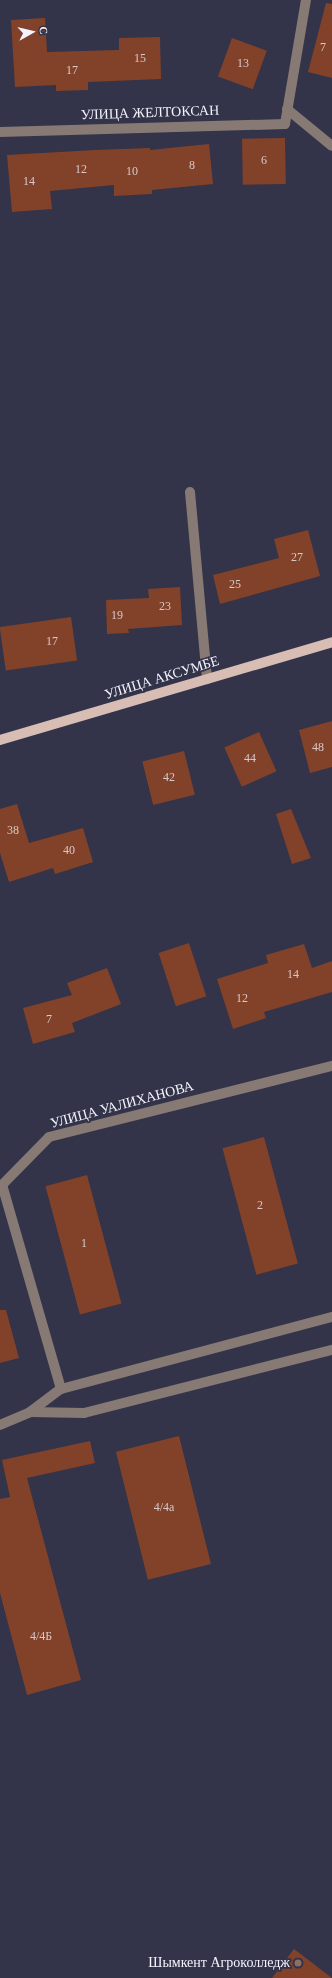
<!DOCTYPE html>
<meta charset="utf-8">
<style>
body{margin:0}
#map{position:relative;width:332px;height:1978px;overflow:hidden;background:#333349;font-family:Georgia,serif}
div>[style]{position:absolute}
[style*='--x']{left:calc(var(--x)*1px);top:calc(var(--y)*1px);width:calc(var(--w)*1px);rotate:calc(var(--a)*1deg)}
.building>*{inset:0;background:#824229;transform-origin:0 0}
.minor>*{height:10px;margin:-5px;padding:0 5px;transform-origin:5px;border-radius:5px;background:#877a75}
.major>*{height:10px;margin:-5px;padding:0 5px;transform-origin:5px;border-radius:5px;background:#d7bdb3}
.dots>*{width:11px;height:11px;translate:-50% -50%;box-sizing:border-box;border:2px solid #333349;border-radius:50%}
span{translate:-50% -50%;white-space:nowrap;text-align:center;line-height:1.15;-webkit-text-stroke:3.5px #333349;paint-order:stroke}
.number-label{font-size:12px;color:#d7c8c8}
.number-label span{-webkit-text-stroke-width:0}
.street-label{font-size:14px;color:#f3f4fd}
.poi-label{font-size:14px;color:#f3f4fd}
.right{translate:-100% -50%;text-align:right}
.north{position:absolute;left:12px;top:12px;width:40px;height:40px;-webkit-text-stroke:3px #333349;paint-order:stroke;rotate:82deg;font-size:11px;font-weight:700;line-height:16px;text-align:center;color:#f3f4fd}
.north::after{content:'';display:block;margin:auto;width:14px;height:18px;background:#f3f4fd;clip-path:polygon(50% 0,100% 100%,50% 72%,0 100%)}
</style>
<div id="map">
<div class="building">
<div style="clip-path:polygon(326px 3px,332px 4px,332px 78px,308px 72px)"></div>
<div style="clip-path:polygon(45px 18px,47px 52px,119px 50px,119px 38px,160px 37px,161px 79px,88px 82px,88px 90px,56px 91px,56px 85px,15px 87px,11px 20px)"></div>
<div style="left:232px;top:38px;width:37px;height:41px;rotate:20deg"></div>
<div style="left:285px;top:138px;width:46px;height:43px;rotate:89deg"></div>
<div style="clip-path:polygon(209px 144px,213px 184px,152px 190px,152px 194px,114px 196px,114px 185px,50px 191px,52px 209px,12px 212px,7px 155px,95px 150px,150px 148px,150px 150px)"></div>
<div style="clip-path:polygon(308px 530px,320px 576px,220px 604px,213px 575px,279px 558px,274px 539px)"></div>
<div style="clip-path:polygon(180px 587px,182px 625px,128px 629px,129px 633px,107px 634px,106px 600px,149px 598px,148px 589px)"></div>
<div style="left:71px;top:617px;width:44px;height:72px;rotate:82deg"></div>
<div style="clip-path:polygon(332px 721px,332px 767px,310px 773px,299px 730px)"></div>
<div style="left:259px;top:732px;width:43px;height:38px;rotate:66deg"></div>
<div style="left:184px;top:751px;width:45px;height:43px;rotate:76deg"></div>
<div style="clip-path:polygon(17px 804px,29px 843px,83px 828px,93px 862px,55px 874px,53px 868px,9px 882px,0 853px,0 809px)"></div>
<div style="clip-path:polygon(291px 809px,311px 858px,292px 864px,276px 814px)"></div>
<div style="left:189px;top:943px;width:56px;height:32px;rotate:72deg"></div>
<div style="clip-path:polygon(304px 944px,312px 968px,332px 961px,332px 992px,264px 1012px,266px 1018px,233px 1029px,217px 979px,268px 963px,266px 955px)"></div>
<div style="clip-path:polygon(107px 968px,121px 1004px,72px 1023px,75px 1032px,33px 1044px,23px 1008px,72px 995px,67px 983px)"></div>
<div style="left:264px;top:1137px;width:131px;height:43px;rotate:75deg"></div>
<div style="left:87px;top:1175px;width:133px;height:43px;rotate:75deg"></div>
<div style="clip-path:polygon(0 1310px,6px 1310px,19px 1358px,0 1363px)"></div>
<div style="left:179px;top:1436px;width:132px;height:65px;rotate:76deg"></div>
<div style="clip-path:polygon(90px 1441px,95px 1463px,27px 1478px,81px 1680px,27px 1695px,0 1593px,0 1499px,10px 1497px,2px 1460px)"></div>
<div style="clip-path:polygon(294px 1949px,332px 1978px,272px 1978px)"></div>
</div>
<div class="minor">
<div style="--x:287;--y:109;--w:58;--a:39.4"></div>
<div style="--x:0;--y:132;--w:285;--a:-1.6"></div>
<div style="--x:285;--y:124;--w:126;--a:-80.4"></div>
<div style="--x:190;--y:492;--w:188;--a:84.8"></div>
<div style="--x:61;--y:1389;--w:212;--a:-106.1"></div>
<div style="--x:2;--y:1185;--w:67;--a:-45.6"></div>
<div style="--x:49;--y:1137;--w:292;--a:-14.1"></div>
<div style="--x:30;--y:1412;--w:54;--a:1.1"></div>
<div style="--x:84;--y:1413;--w:256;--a:-14.3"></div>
<div style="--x:0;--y:1425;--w:33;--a:-23"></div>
<div style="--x:30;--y:1412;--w:39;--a:-37"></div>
<div style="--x:61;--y:1389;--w:280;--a:-14.9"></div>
</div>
<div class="major">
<div style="--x:0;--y:740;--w:346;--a:-16.4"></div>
</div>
<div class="dots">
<div style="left:298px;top:1963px;background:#8d6e63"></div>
</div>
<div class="number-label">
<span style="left:323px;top:48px">7</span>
<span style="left:140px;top:59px">15</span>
<span style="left:243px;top:64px">13</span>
<span style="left:72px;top:71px">17</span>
<span style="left:264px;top:161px">6</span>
<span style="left:192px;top:166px">8</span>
<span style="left:81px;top:170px">12</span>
<span style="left:132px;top:172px">10</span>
<span style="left:29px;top:182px">14</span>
<span style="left:297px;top:558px">27</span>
<span style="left:235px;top:585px">25</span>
<span style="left:165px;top:607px">23</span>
<span style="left:117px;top:616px">19</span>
<span style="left:52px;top:642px">17</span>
<span style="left:318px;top:748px">48</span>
<span style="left:250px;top:759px">44</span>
<span style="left:169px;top:778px">42</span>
<span style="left:13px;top:831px">38</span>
<span style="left:69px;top:851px">40</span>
<span style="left:293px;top:975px">14</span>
<span style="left:242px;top:999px">12</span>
<span style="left:49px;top:1020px">7</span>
<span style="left:260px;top:1206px">2</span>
<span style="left:84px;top:1244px">1</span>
<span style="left:164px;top:1508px">4/4а</span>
<span style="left:41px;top:1637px">4/4Б</span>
</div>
<div class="street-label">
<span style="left:150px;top:113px;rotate:-2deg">УЛИЦА ЖЕЛТОКСАН</span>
<span style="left:162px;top:678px;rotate:-17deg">УЛИЦА АКСУМБЕ</span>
<span style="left:122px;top:1105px;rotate:-15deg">УЛИЦА УАЛИХАНОВА</span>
</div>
<div class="poi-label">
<span class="right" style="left:290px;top:1963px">Шымкент Агроколледж</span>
</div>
<div class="north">С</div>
</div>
